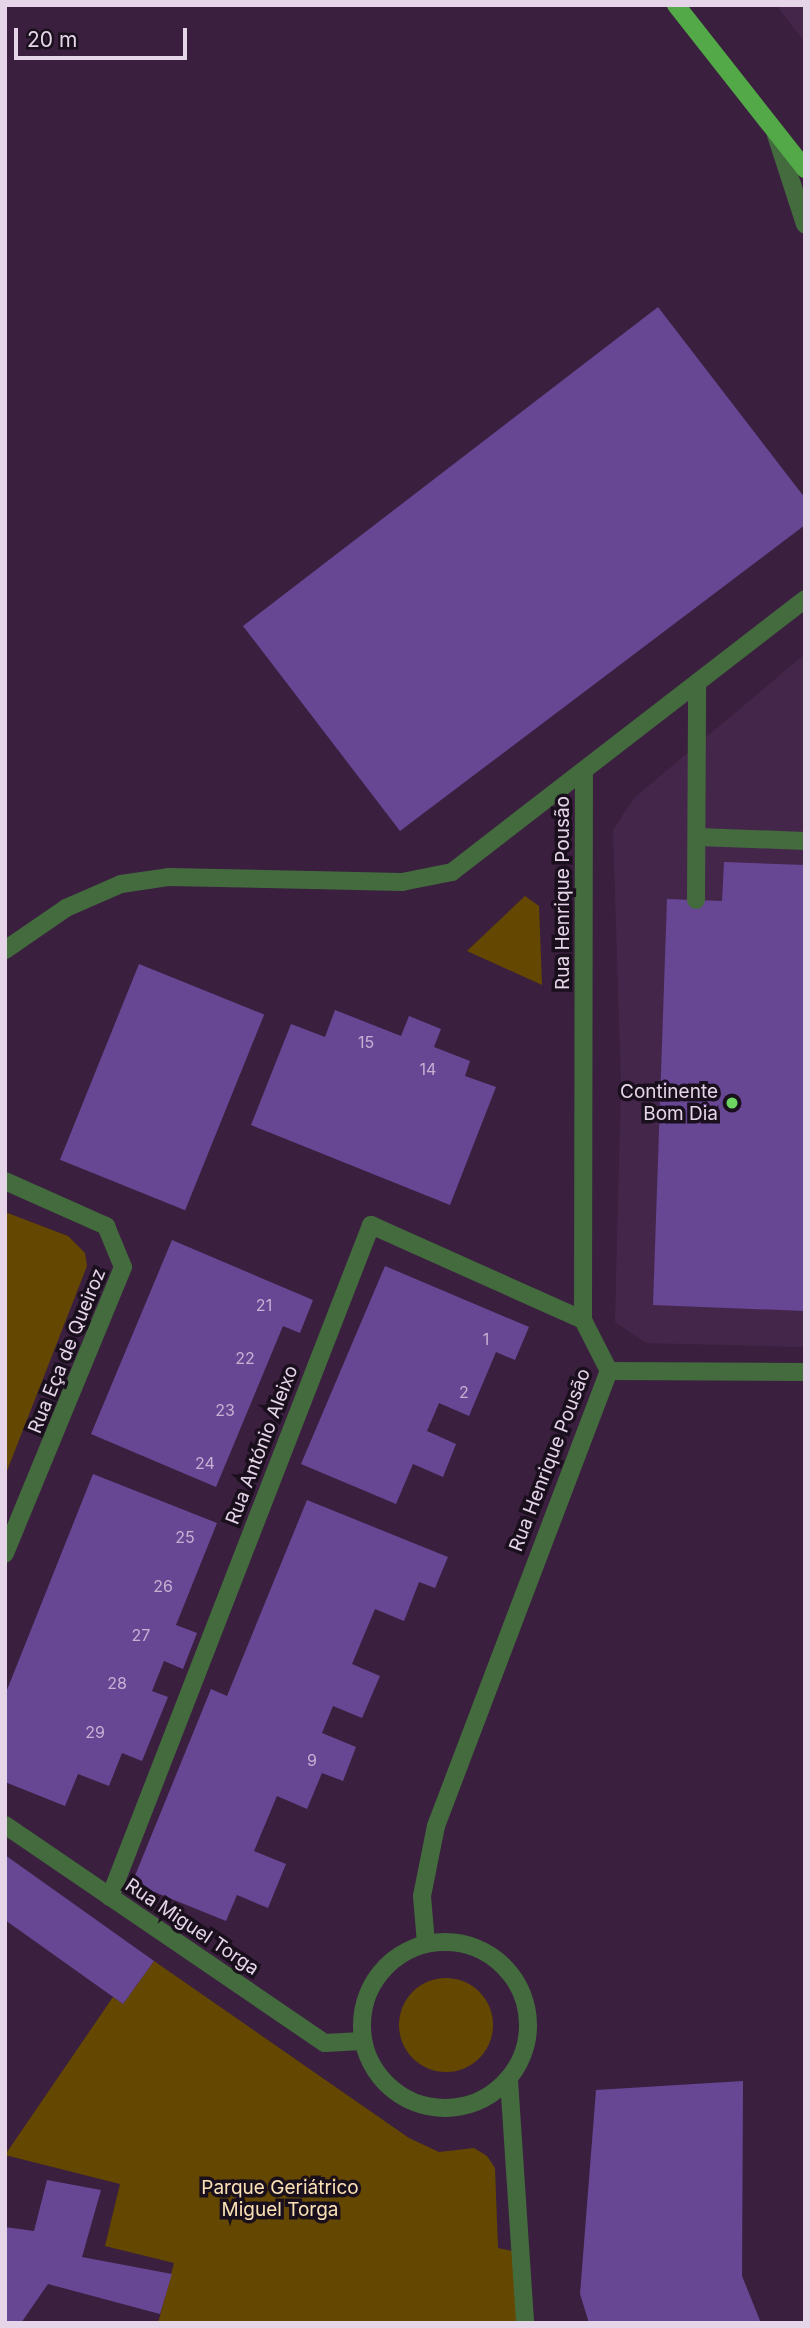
<!DOCTYPE html>
<meta charset="utf-8">
<style>
body{margin:0}
#map{position:relative;width:810px;height:2328px;overflow:hidden;background:#3a203e;font-family:Inter,sans-serif}
div>[style]{position:absolute}
[style*='--x']{left:calc(var(--x)*1px);top:calc(var(--y)*1px);width:calc(var(--w)*1px);rotate:calc(var(--a)*1deg)}
.built>*{inset:0;background:#45264b}
.green>*{inset:0;background:#644700}
.round{border-radius:50%}
.building>*{inset:0;background:#674694;transform-origin:0 0}
.minor>*{height:18px;margin:-9px;padding:0 9px;transform-origin:9px;border-radius:9px;background:#436b3e}
.minor>.ring{margin:-9px;padding:0;box-sizing:content-box;background:none;border:18px solid #436b3e;border-radius:50%}
.major>*{height:18px;margin:-9px;padding:0 9px;transform-origin:9px;border-radius:9px;background:#53a948}
.dots>*{width:19px;height:19px;translate:-50% -50%;box-sizing:border-box;border:4px solid #1a0f1c;border-radius:50%}
span{translate:-50% -50%;white-space:nowrap;text-align:center;line-height:1.15;-webkit-text-stroke:7px #1a0f1c;paint-order:stroke}
.number-label{font-size:16px;color:#c6b1d3}
.number-label span{-webkit-text-stroke-width:0}
.street-label{font-size:19px;color:#e6d5e8}
.poi-label{font-size:19px;color:#e6d5e8}
.right{translate:-100% -50%;text-align:right}
.park-label{font-size:19px;color:#f9e0b5}
.frame{position:absolute;inset:0;border:7px solid #e6d5e8;pointer-events:none}
.scale{position:absolute;left:14px;top:28px;width:173px;height:32px;box-sizing:border-box;border:4px solid #e6d5e8;border-top:0;padding-left:9px;font-size:21px;line-height:24px;white-space:nowrap;color:#e6d5e8;-webkit-text-stroke:5px #1a0f1c;paint-order:stroke}
</style>
<div id="map">
<div class="built">
<div style="clip-path:polygon(776px 5px,805px 5px,805px 42px)"></div>
<div style="clip-path:polygon(805px 654px,805px 1347px,646px 1343px,615px 1322px,621px 1086px,613px 830px,634px 798px)"></div>
</div>
<div class="green">
<div style="clip-path:polygon(525px 896px,539px 906px,542px 985px,467px 951px)"></div>
<div style="clip-path:polygon(5px 1212px,68px 1236px,85px 1253px,87px 1266px,5px 1476px)"></div>
<div style="clip-path:polygon(154px 1961px,409px 2138px,439px 2152px,474px 2148px,487px 2156px,495px 2168px,498px 2248px,517px 2252px,516px 2323px,158px 2323px,174px 2263px,105px 2246px,120px 2184px,5px 2155px,113px 1997px,123px 2004px)"></div>
<div class="round" style="left:399px;top:1978px;width:94px;height:94px"></div>
</div>
<div class="building">
<div style="clip-path:polygon(658px 307px,805px 498px,805px 525px,400px 831px,243px 626px)"></div>
<div style="clip-path:polygon(724px 862px,805px 865px,805px 1311px,653px 1305px,667px 899px,722px 901px)"></div>
<div style="left:139px;top:964px;width:135px;height:211px;rotate:22deg"></div>
<div style="clip-path:polygon(335px 1010px,401px 1036px,409px 1016px,441px 1029px,434px 1047px,470px 1061px,465px 1076px,496px 1087px,450px 1205px,251px 1125px,291px 1024px,325px 1037px)"></div>
<div style="clip-path:polygon(172px 1240px,313px 1300px,300px 1333px,283px 1326px,216px 1487px,91px 1434px)"></div>
<div style="clip-path:polygon(385px 1266px,529px 1327px,515px 1360px,496px 1352px,469px 1416px,439px 1403px,427px 1431px,456px 1444px,443px 1477px,413px 1464px,396px 1504px,301px 1464px)"></div>
<div style="clip-path:polygon(93px 1474px,217px 1523px,176px 1625px,197px 1633px,183px 1669px,164px 1661px,152px 1691px,168px 1697px,142px 1761px,122px 1753px,109px 1786px,78px 1774px,65px 1806px,5px 1782px,5px 1695px)"></div>
<div style="clip-path:polygon(307px 1500px,448px 1557px,435px 1588px,419px 1582px,404px 1621px,375px 1609px,352px 1664px,380px 1676px,362px 1718px,333px 1706px,322px 1733px,356px 1747px,343px 1781px,322px 1773px,307px 1809px,277px 1796px,254px 1851px,286px 1864px,268px 1908px,237px 1895px,226px 1921px,132px 1883px,211px 1689px,227px 1696px)"></div>
<div style="clip-path:polygon(5px 1855px,154px 1961px,123px 2004px,5px 1920px)"></div>
<div style="clip-path:polygon(743px 2081px,742px 2276px,761px 2323px,589px 2323px,580px 2294px,596px 2090px)"></div>
<div style="clip-path:polygon(47px 2180px,101px 2190px,82px 2257px,172px 2274px,160px 2314px,48px 2284px,21px 2323px,5px 2323px,5px 2227px,34px 2231px)"></div>
</div>
<div class="minor">
<div style="--x:776;--y:135;--w:94;--a:72"></div>
<div style="--x:698;--y:837;--w:107;--a:2.1"></div>
<div style="--x:696;--y:900;--w:217;--a:-89.7"></div>
<div style="--x:5;--y:950;--w:74;--a:-34.5"></div>
<div style="--x:66;--y:908;--w:60;--a:-23.6"></div>
<div style="--x:121;--y:884;--w:49;--a:-8.3"></div>
<div style="--x:169;--y:877;--w:233;--a:1.2"></div>
<div style="--x:402;--y:882;--w:51;--a:-11.3"></div>
<div style="--x:452;--y:872;--w:446;--a:-37.7"></div>
<div style="--x:5;--y:1181;--w:111;--a:24"></div>
<div style="--x:106;--y:1226;--w:44;--a:67.5"></div>
<div style="--x:123;--y:1267;--w:310;--a:112.4"></div>
<div style="--x:609;--y:1371;--w:196;--a:0.3"></div>
<div style="--x:5;--y:1825;--w:387;--a:34.3"></div>
<div style="--x:325;--y:2043;--w:37;--a:-3"></div>
<div style="--x:110;--y:1897;--w:721;--a:-68.77"></div>
<div style="--x:371;--y:1225;--w:232;--a:24.1"></div>
<div class="ring" style="left:362px;top:1942px;width:148px;height:148px"></div>
<div style="--x:426;--y:1943;--w:47;--a:-94.9"></div>
<div style="--x:422;--y:1896;--w:71;--a:-78.7"></div>
<div style="--x:436;--y:1826;--w:487;--a:-69.2"></div>
<div style="--x:609;--y:1371;--w:57;--a:-117"></div>
<div style="--x:583;--y:1320;--w:550;--a:-89.9"></div>
<div style="--x:509;--y:2080;--w:244;--a:86.2"></div>
</div>
<div class="major">
<div style="--x:676;--y:5;--w:209;--a:51.8"></div>
</div>
<div class="dots">
<div style="left:732px;top:1103px;background:#6dd361"></div>
</div>
<div class="number-label">
<span style="left:366px;top:1042px">15</span>
<span style="left:428px;top:1069px">14</span>
<span style="left:264px;top:1305px">21</span>
<span style="left:486px;top:1339px">1</span>
<span style="left:245px;top:1358px">22</span>
<span style="left:464px;top:1392px">2</span>
<span style="left:225px;top:1410px">23</span>
<span style="left:205px;top:1463px">24</span>
<span style="left:185px;top:1537px">25</span>
<span style="left:163px;top:1586px">26</span>
<span style="left:141px;top:1635px">27</span>
<span style="left:117px;top:1683px">28</span>
<span style="left:95px;top:1732px">29</span>
<span style="left:312px;top:1760px">9</span>
</div>
<div class="street-label">
<span style="left:563px;top:893px;rotate:-90deg">Rua Henrique Pousão</span>
<span style="left:67px;top:1351px;rotate:-68deg">Rua Eça de Queiroz</span>
<span style="left:262px;top:1445px;rotate:-69deg">Rua António Aleixo</span>
<span style="left:550px;top:1460px;rotate:-69deg">Rua Henrique Pousão</span>
<span style="left:192px;top:1927px;rotate:34deg">Rua Miguel Torga</span>
</div>
<div class="poi-label">
<span class="right" style="left:718px;top:1103px">Continente<br>Bom Dia</span>
</div>
<div class="park-label">
<span style="left:280px;top:2199px">Parque Geriátrico<br>Miguel Torga</span>
</div>
<div class="frame"></div>
<div class="scale">20 m</div>
</div>
